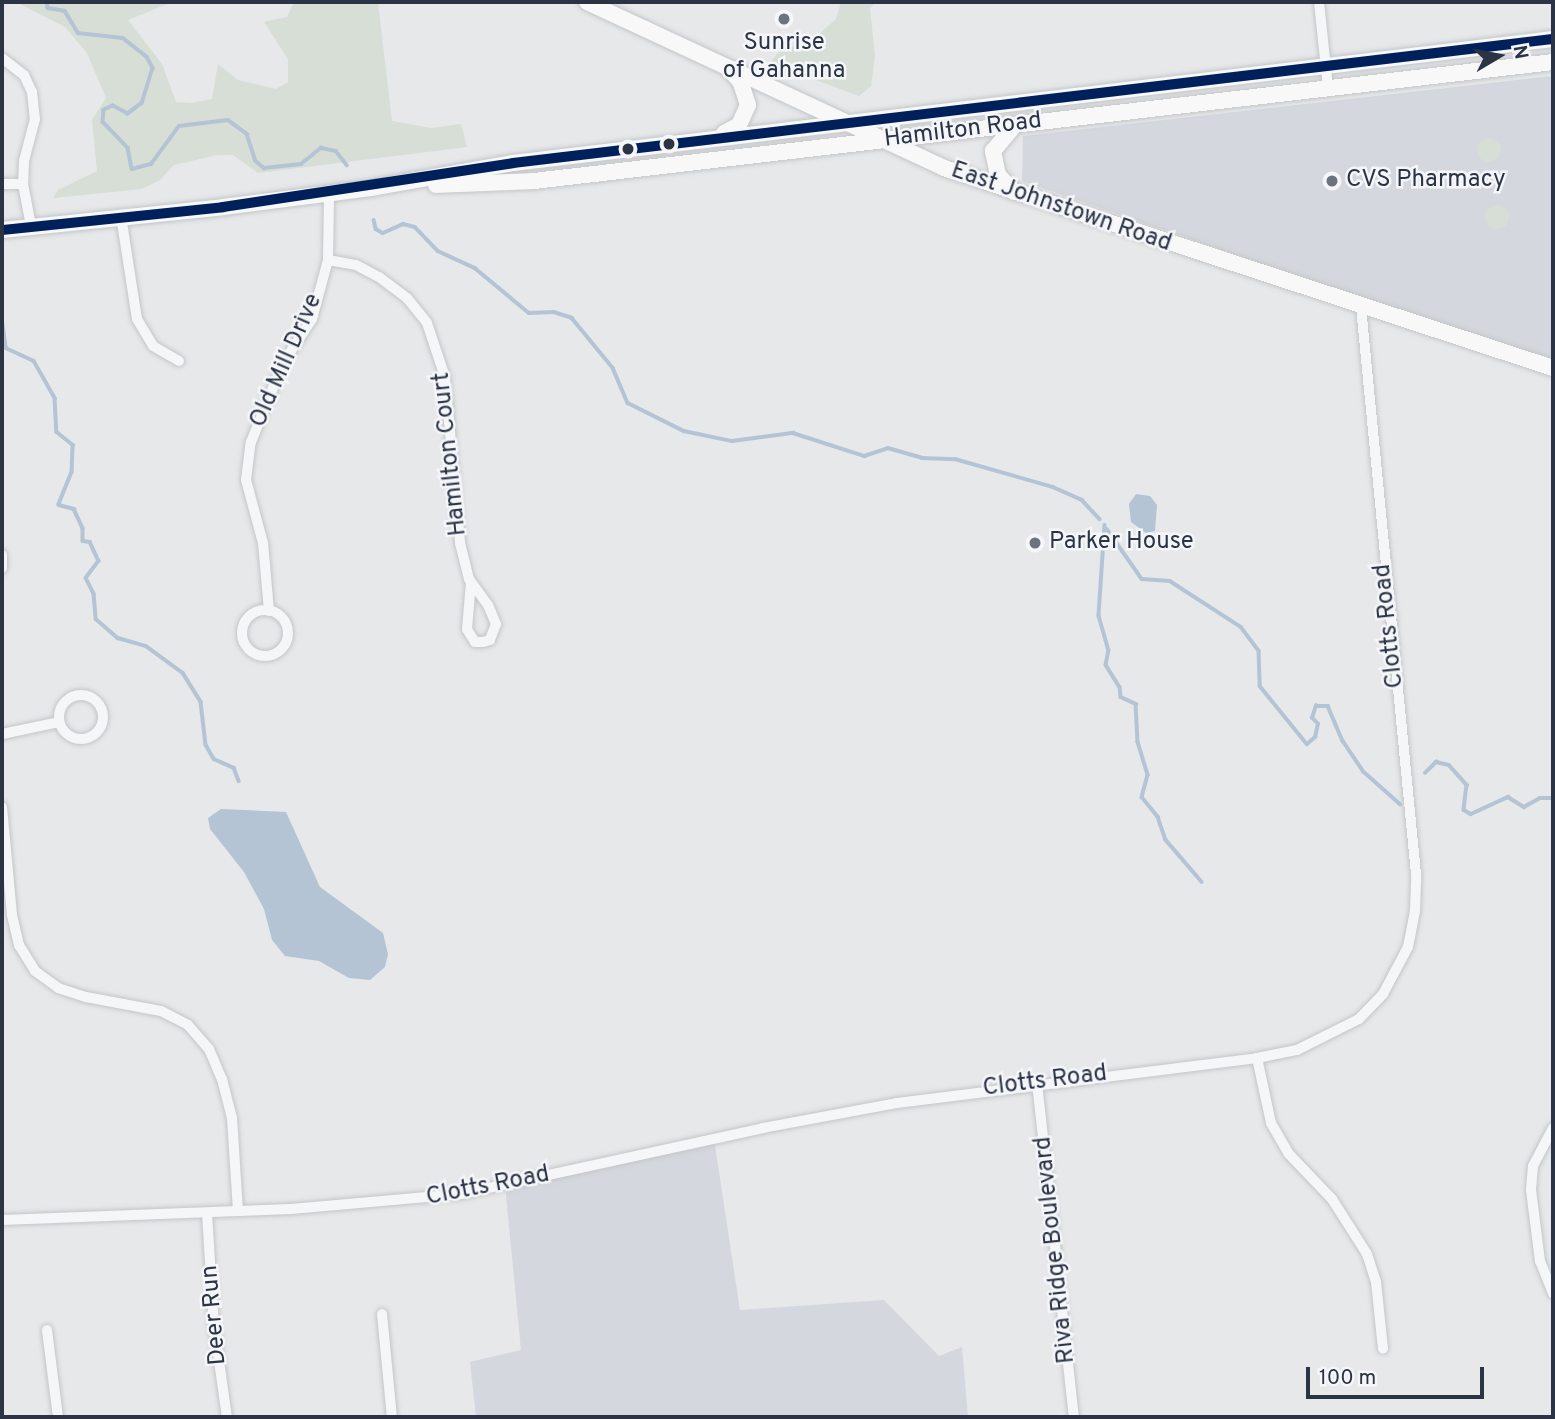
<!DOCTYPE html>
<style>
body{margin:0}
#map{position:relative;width:1555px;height:1419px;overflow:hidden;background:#e6e8ea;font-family:Overpass,sans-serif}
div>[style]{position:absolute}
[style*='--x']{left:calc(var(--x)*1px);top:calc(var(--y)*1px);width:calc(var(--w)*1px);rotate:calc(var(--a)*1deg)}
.built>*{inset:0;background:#d4d7dd}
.green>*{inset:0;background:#d6ded6}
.round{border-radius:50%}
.water>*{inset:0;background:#b4c4d5}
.stream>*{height:3.5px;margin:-1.75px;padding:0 1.75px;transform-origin:1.75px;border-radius:1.75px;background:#b4c4d5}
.roads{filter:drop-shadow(0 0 2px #c4c6c8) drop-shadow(0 0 2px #c4c6c8)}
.minor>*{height:10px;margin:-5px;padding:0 5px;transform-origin:5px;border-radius:5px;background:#f5f6f7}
.minor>.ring{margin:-5px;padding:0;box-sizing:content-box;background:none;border:10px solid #f5f6f7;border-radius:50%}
.primary>*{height:16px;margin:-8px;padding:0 8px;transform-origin:8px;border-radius:8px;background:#f8f8f8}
.trunk>*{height:16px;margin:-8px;padding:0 8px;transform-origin:8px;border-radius:8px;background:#f8f8f8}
.bus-1>*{height:10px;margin:-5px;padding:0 5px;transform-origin:5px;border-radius:5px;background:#00205b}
.dots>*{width:19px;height:19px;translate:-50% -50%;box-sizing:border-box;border:4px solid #f4f6f9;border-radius:50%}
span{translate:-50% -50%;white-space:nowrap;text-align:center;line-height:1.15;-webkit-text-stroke:5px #f4f6f9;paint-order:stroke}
.poi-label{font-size:24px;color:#2b3445}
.left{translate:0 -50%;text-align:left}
.street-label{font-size:24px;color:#2b3445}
.frame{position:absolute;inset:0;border:4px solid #2b3445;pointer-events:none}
.north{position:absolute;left:1464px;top:21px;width:70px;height:70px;-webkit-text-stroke:5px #f4f6f9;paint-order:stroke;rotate:80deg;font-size:19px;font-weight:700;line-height:28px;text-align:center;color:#2b3445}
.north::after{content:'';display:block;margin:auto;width:24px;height:32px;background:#2b3445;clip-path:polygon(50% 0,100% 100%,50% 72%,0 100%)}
.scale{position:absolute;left:1306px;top:1367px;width:178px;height:32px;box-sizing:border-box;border:4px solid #2b3445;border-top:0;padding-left:9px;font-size:21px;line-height:24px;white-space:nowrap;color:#2b3445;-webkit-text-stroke:5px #f4f6f9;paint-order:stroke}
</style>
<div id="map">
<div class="built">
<div style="clip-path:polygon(1553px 76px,1553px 364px,1022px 181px,1023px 136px)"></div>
<div style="clip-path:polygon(714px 1139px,740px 1310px,884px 1300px,939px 1356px,962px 1347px,968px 1417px,476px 1417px,470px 1362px,521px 1350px,505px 1185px)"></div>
</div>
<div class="green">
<div style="clip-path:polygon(16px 2px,172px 2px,128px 20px,162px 64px,176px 102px,192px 103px,212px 99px,218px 64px,238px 80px,276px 89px,288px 82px,288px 59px,264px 22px,287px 17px,294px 2px,378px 2px,392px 121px,431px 128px,461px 124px,467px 147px,258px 173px,233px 155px,217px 155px,174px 165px,160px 180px,142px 189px,53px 198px,58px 190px,97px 171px,92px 120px,106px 98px,87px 53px,65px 27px)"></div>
<div style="clip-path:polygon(841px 2px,875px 2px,870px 9px,875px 56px,871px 86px,859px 96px,770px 63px,781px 49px,809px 43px,836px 19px)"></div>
<div class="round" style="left:1477px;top:138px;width:24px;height:24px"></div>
<div class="round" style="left:1485px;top:205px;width:24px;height:24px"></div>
</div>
<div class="water">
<div style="clip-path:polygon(1136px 494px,1150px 496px,1157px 505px,1155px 531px,1146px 533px,1131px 522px,1129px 504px)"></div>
<div style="clip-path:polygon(221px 809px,286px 812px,320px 887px,383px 933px,388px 954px,385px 967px,370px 980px,349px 978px,319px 961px,285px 956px,272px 940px,264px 909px,244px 872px,210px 829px,208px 818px)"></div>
</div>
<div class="stream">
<div style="--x:47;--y:2;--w:6;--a:81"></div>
<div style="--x:48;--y:8;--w:17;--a:10"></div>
<div style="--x:65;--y:11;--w:26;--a:59"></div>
<div style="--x:78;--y:33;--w:45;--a:6.3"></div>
<div style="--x:123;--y:38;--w:31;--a:38"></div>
<div style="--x:147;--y:57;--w:13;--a:61"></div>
<div style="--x:153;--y:68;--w:37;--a:107"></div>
<div style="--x:142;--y:103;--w:18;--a:142"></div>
<div style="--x:128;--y:114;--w:17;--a:-152"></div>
<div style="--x:113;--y:106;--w:10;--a:156"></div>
<div style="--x:104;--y:110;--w:12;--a:95"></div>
<div style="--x:103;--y:122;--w:36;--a:46"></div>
<div style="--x:128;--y:148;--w:21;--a:79"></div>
<div style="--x:132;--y:169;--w:20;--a:-15"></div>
<div style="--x:151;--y:164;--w:47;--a:-53.6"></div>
<div style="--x:179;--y:126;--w:49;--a:-7"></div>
<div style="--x:228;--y:120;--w:24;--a:36"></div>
<div style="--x:247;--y:134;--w:28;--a:72"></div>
<div style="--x:256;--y:161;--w:11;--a:41"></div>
<div style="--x:264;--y:168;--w:37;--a:-6"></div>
<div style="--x:301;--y:164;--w:26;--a:-39"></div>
<div style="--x:321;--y:148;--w:15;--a:11"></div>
<div style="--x:336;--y:151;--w:18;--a:52"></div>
<div style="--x:374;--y:220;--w:9;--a:77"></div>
<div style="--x:376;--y:229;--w:8;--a:30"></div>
<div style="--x:383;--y:233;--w:22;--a:-24"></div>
<div style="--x:403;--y:224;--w:12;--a:14"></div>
<div style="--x:415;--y:227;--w:33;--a:46"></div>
<div style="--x:438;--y:251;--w:41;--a:24.7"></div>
<div style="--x:475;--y:268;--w:70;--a:39.8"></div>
<div style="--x:529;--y:313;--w:25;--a:-2"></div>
<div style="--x:554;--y:312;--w:19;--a:18"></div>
<div style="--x:572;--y:318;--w:65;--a:50.6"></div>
<div style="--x:613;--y:368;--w:38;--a:67"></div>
<div style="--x:628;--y:403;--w:63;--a:26.6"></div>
<div style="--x:684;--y:431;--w:49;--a:11.8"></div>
<div style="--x:732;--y:441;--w:62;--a:-7.5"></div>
<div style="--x:793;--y:433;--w:75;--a:17.9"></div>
<div style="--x:864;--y:456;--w:25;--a:-18"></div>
<div style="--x:888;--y:448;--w:35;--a:16"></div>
<div style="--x:922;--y:458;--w:33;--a:2"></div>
<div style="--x:955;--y:459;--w:102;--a:15.9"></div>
<div style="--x:1053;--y:487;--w:32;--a:24"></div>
<div style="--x:1082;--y:500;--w:26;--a:47"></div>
<div style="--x:2;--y:318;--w:30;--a:82"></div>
<div style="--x:6;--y:348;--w:31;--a:25"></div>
<div style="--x:34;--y:361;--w:43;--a:60.4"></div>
<div style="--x:55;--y:398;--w:34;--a:87"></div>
<div style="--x:57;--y:432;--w:21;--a:39"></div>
<div style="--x:73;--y:445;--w:27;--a:92"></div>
<div style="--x:72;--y:472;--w:35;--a:112"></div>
<div style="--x:59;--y:505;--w:16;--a:15"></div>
<div style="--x:74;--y:509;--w:21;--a:65"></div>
<div style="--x:83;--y:528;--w:13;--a:90"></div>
<div style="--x:83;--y:541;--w:7;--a:8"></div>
<div style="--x:90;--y:542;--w:21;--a:65"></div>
<div style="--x:99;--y:561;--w:21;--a:127"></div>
<div style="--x:86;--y:578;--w:18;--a:63"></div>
<div style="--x:94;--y:594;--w:25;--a:85"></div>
<div style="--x:96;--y:619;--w:29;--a:41"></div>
<div style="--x:118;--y:638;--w:29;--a:16"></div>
<div style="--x:146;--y:646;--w:46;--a:36.1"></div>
<div style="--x:183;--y:673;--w:34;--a:58"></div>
<div style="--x:201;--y:702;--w:43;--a:83.4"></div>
<div style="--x:206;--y:745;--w:16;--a:60"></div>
<div style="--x:214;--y:759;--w:22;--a:24"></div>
<div style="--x:234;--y:768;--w:14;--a:69"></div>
<div style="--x:1105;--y:525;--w:91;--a:93.8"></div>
<div style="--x:1099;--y:616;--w:35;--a:74"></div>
<div style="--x:1109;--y:650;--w:15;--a:101"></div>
<div style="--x:1106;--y:665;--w:26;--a:58"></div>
<div style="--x:1120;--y:687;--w:10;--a:84"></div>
<div style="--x:1121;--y:697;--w:17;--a:25"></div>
<div style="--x:1136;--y:704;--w:38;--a:87"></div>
<div style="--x:1138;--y:742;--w:34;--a:73"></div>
<div style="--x:1148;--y:775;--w:23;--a:105"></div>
<div style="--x:1142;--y:797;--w:26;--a:51"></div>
<div style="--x:1158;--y:817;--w:24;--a:71"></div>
<div style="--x:1166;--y:840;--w:55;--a:49.4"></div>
<div style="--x:1107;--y:529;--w:61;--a:55"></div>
<div style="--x:1142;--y:579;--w:28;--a:4"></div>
<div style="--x:1170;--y:581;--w:85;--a:32.9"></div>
<div style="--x:1241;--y:627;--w:30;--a:53"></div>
<div style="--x:1259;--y:651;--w:35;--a:88"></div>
<div style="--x:1260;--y:686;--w:75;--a:51"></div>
<div style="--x:1307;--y:744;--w:11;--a:-41"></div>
<div style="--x:1315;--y:737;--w:13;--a:-77"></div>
<div style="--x:1318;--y:724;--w:8;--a:-135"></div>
<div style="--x:1312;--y:718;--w:13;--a:-72"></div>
<div style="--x:1316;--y:706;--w:12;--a:0"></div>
<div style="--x:1328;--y:706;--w:38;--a:67"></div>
<div style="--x:1343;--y:741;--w:36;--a:56"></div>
<div style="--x:1363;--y:771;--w:50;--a:41.7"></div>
<div style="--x:1425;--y:773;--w:16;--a:-45"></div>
<div style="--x:1436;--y:762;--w:13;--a:13"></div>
<div style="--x:1449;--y:765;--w:27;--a:48"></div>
<div style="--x:1467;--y:785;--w:25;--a:97"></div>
<div style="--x:1464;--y:810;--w:8;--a:30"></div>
<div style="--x:1471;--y:814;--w:41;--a:-24.7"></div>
<div style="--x:1508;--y:797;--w:19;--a:32"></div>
<div style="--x:1524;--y:807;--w:18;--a:-29"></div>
<div style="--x:1540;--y:798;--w:13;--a:0"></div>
</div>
<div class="roads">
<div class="minor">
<div style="--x:1319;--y:2;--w:86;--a:84"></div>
<div style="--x:2;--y:58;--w:28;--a:38"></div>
<div style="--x:24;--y:75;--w:19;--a:65"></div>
<div style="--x:32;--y:92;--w:27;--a:84"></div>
<div style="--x:35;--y:119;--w:43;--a:104.7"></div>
<div style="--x:24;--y:161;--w:23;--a:92"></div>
<div style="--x:23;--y:184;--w:43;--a:79.2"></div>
<div style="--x:2;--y:184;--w:21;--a:0"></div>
<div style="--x:121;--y:216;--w:104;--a:81.2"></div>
<div style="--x:137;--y:319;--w:31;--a:59"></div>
<div style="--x:153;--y:346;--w:30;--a:30"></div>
<div style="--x:328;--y:260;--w:28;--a:10"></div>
<div style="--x:356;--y:265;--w:26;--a:28"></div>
<div style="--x:379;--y:277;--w:35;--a:37"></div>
<div style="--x:407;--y:298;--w:32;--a:51"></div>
<div style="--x:427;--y:323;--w:57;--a:71.6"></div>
<div style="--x:445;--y:377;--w:167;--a:84.8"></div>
<div style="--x:460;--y:543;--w:37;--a:76"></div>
<div style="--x:469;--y:579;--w:32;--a:54"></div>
<div style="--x:488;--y:605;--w:21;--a:67"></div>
<div style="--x:496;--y:624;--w:17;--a:111"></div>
<div style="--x:490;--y:640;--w:7;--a:164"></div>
<div style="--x:483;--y:642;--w:8;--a:180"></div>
<div style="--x:475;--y:642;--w:15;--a:-122"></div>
<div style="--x:467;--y:629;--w:47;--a:-85.1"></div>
<div style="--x:2;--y:555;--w:13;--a:90"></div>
<div class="ring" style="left:242px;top:610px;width:36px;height:36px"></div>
<div style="--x:269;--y:611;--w:68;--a:-95"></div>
<div style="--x:263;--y:543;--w:65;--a:-105.1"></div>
<div style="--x:246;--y:480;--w:38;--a:-83"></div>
<div style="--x:251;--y:442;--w:85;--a:-67.9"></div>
<div style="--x:283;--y:363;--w:53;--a:-56.6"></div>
<div style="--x:312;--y:319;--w:61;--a:-74.8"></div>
<div style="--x:328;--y:260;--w:66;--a:-89.1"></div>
<div class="ring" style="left:59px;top:695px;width:34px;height:34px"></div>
<div style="--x:2;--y:734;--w:58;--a:-11.9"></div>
<div style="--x:2;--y:807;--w:108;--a:84.7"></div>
<div style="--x:12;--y:915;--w:31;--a:77"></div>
<div style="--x:19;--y:945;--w:31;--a:58"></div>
<div style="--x:35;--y:971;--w:29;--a:36"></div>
<div style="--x:58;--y:988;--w:29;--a:18"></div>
<div style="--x:86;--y:997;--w:76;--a:10.6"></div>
<div style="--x:161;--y:1011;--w:30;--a:27"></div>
<div style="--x:188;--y:1025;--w:32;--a:49"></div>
<div style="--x:209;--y:1049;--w:33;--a:67"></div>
<div style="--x:222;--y:1079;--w:40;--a:75.6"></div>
<div style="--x:232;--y:1118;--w:93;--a:86.3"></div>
<div style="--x:1257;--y:1058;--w:66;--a:77.8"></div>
<div style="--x:1271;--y:1123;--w:34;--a:60"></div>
<div style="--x:1288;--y:1153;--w:64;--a:46.3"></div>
<div style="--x:1332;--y:1199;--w:65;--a:57.5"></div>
<div style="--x:1367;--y:1254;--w:29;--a:72"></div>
<div style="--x:1376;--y:1282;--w:67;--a:84"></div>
<div style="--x:1037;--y:1083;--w:336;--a:83.7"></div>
<div style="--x:1553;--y:1128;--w:43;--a:117.8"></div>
<div style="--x:1533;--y:1166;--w:24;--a:95"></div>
<div style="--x:1531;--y:1190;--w:72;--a:82.8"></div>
<div style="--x:1540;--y:1261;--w:35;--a:68"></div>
<div style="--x:207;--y:1213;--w:113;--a:86.5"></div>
<div style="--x:214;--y:1326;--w:92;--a:81.9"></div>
<div style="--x:2;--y:1220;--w:289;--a:-2.2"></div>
<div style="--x:291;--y:1209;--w:171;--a:-5"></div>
<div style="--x:461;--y:1194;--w:309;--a:-12.3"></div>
<div style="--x:763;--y:1128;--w:136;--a:-10.6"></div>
<div style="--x:897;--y:1103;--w:363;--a:-7.1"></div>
<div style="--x:1257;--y:1058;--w:41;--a:-11.3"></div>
<div style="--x:1297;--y:1050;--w:69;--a:-26.6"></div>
<div style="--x:1359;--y:1019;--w:35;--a:-46"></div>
<div style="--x:1383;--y:994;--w:53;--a:-62"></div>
<div style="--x:1408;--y:947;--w:37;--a:-79"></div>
<div style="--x:1415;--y:911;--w:37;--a:-88"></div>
<div style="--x:1416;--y:874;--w:570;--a:-95.54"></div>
<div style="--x:382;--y:1314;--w:103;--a:84.5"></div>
<div style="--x:47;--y:1330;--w:88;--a:82.8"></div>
</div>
<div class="primary">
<div style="--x:724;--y:133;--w:17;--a:-28"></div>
<div style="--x:739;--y:125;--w:22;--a:-66"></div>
<div style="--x:748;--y:105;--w:25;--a:-108"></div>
<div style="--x:740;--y:81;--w:19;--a:-133"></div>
<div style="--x:436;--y:185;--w:98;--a:-2.3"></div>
<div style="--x:534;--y:181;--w:1026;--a:-6.66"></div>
<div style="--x:1014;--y:192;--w:23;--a:-133"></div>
<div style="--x:998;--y:175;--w:25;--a:-102"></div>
<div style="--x:993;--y:151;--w:34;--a:-50"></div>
<div style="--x:2;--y:230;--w:222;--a:-5.9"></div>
<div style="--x:223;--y:207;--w:149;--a:-7.3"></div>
<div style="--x:371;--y:188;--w:144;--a:-10"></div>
<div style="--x:513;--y:163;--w:1047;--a:-6.8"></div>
</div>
<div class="trunk">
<div style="--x:587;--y:2;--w:394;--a:24.9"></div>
<div style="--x:944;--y:168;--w:641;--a:18.18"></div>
</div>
</div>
<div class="bus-1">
<div style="--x:2;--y:230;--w:222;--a:-5.9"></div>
<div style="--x:223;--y:207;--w:293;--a:-8.6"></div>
<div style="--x:513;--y:163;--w:1047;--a:-6.8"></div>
</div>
<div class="dots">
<div style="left:784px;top:19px;background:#6c737f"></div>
<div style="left:669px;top:144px;background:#2b3445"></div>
<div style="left:628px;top:149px;background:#2b3445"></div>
<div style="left:1332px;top:181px;background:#6c737f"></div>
<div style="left:1035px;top:543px;background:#6c737f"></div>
</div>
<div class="poi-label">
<span style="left:784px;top:58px">Sunrise<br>of Gahanna</span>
<span class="left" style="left:1346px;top:181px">CVS Pharmacy</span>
<span class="left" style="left:1049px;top:543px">Parker House</span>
</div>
<div class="street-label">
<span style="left:963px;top:131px;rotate:-7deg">Hamilton Road</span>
<span style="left:1061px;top:208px;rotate:19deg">East Johnstown Road</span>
<span style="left:287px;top:361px;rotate:-66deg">Old Mill Drive</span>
<span style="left:451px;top:454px;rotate:-96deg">Hamilton Court</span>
<span style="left:1390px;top:626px;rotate:-96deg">Clotts Road</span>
<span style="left:1045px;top:1082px;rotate:-7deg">Clotts Road</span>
<span style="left:488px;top:1187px;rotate:-11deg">Clotts Road</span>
<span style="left:1056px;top:1250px;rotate:-96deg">Riva Ridge Boulevard</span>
<span style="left:215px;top:1315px;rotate:-95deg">Deer Run</span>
</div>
<div class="frame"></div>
<div class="north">N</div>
<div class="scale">100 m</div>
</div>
